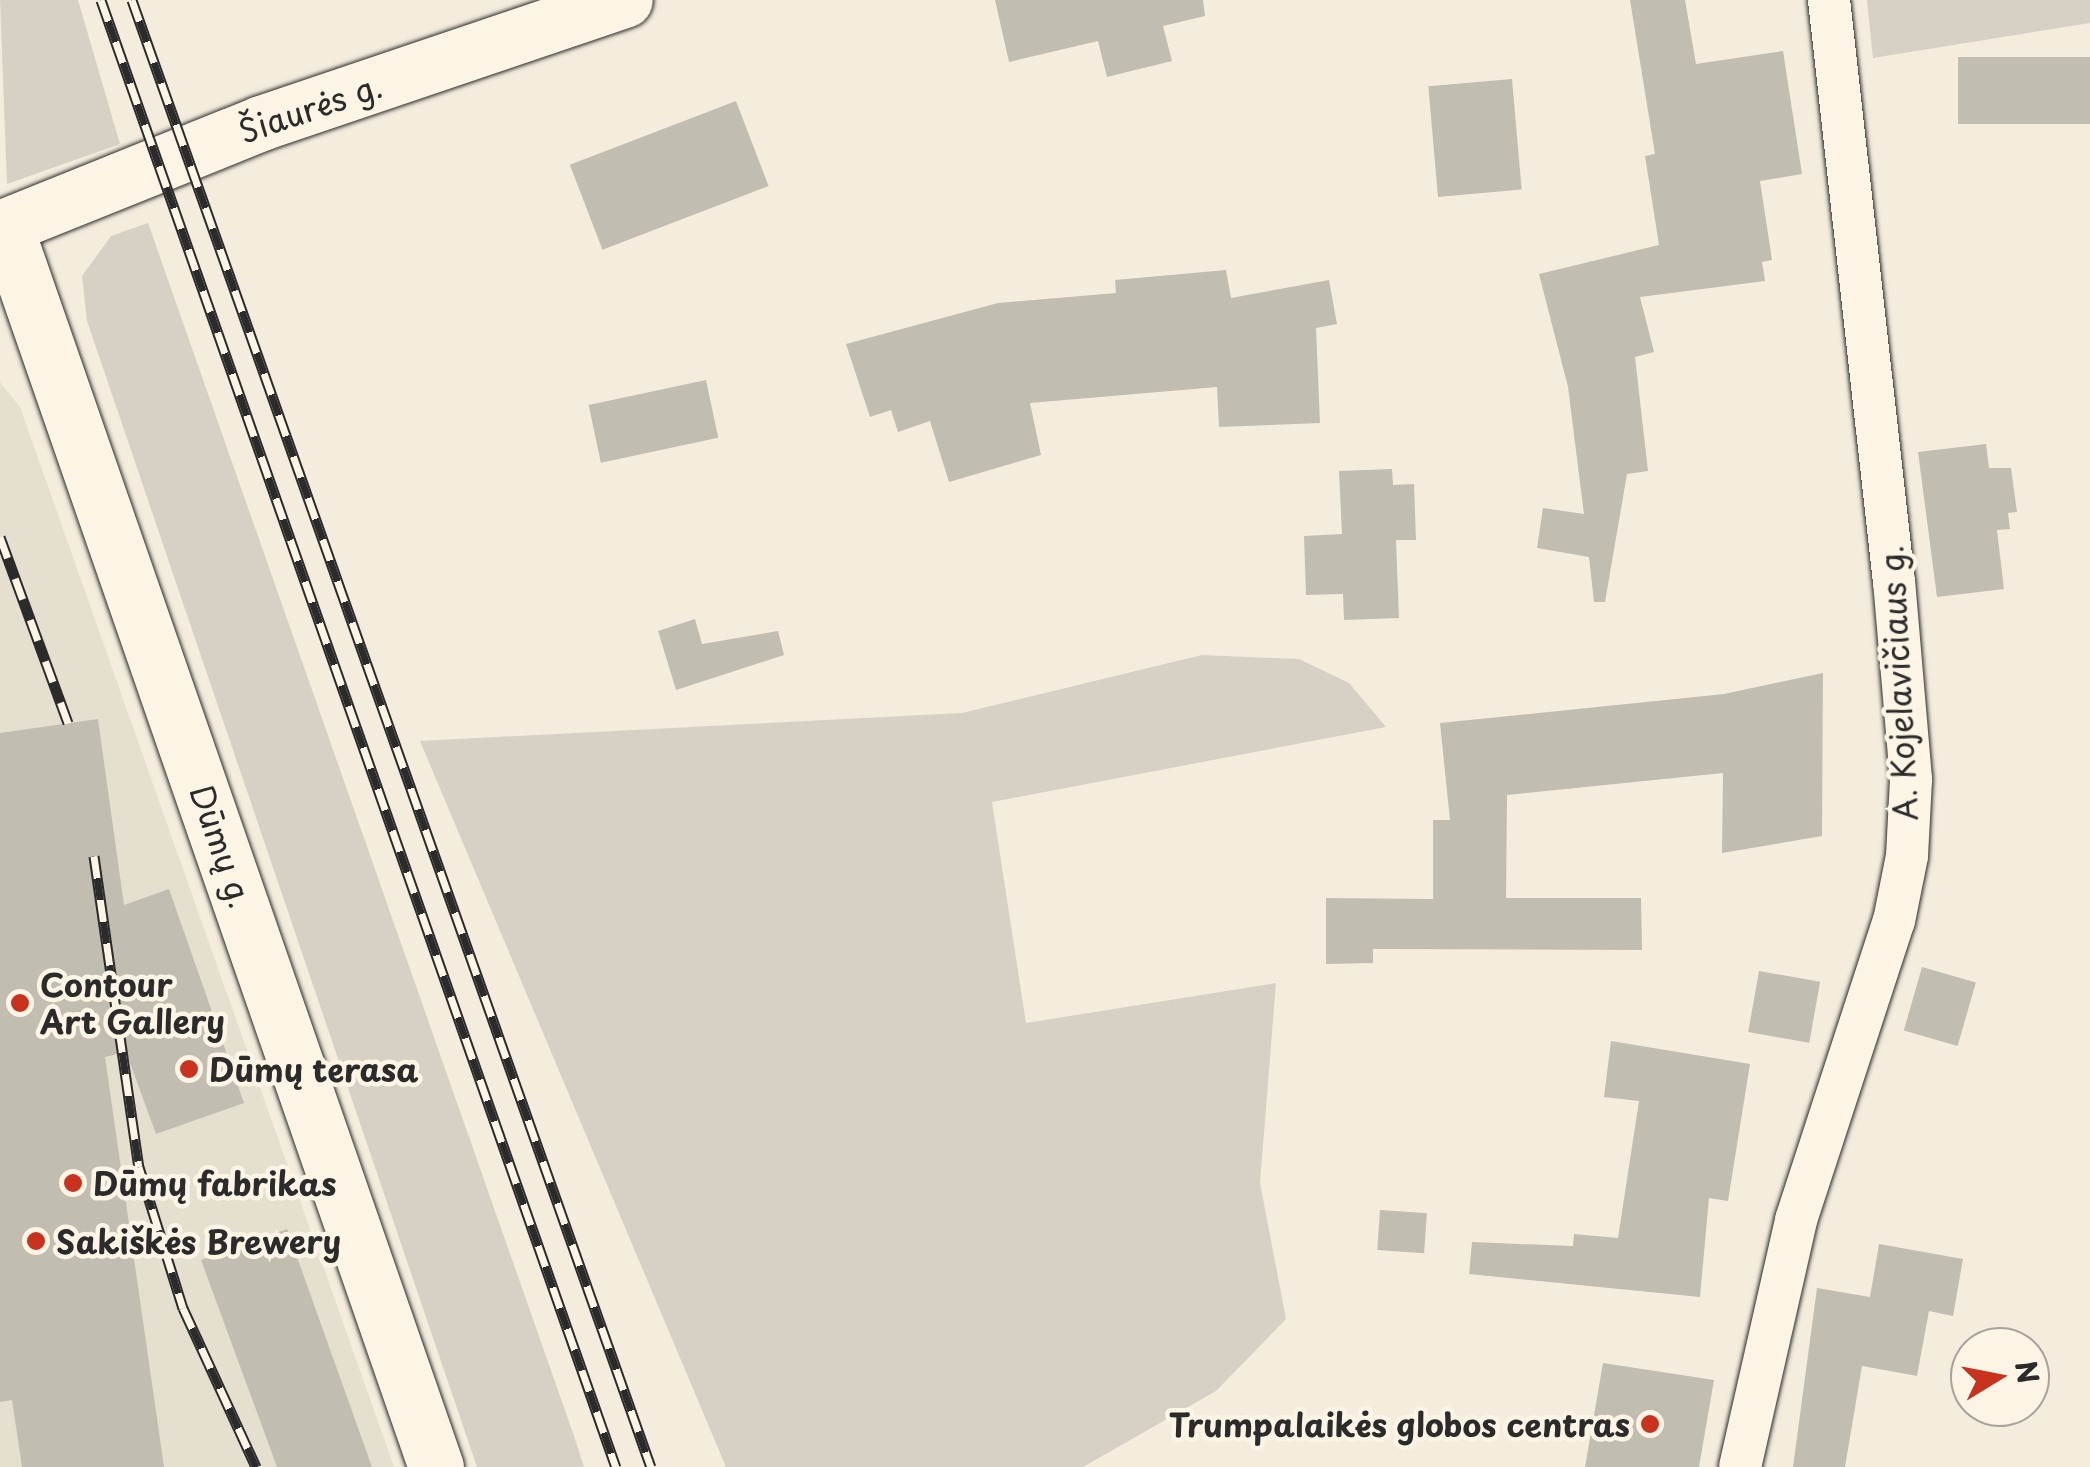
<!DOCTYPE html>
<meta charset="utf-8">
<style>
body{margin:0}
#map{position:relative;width:2090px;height:1467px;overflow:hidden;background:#f4edde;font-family:"Playpen Sans",sans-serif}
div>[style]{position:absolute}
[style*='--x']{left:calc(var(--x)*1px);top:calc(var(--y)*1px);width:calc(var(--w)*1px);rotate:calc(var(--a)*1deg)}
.built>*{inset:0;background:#e5dfd0}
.green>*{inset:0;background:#d6d1c4}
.building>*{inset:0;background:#c2bdb1;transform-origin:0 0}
.roads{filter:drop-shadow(0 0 2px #2b2b2b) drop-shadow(0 0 2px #2b2b2b)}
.minor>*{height:42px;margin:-21px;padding:0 21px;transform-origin:21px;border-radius:21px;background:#fcf5e5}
.secondary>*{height:55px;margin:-27.5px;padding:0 27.5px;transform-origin:27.5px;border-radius:27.5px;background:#fcf5e5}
.rail>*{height:11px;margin-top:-5.5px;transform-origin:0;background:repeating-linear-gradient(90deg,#fcf5e5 0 22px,#2b2b2b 0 44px);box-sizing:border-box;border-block:2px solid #2b2b2b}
.dots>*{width:28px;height:28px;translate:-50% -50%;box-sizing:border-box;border:5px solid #fcf5e5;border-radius:50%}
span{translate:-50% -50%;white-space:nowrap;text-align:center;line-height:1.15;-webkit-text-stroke:9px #fcf5e5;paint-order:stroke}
.street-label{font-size:32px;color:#2b2b2b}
.poi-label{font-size:32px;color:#2b2b2b;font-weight:700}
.left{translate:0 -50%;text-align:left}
.right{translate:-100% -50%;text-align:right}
.north{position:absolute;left:1950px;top:1327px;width:100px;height:100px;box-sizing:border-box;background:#fcf5e5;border:2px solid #a8a49b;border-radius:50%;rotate:80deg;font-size:28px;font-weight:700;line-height:40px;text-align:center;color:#2b2b2b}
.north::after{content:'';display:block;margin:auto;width:35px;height:45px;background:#c8321e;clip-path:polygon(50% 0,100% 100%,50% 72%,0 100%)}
</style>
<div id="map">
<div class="built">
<div style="clip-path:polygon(0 382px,20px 407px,394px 1467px,0 1467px)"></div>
</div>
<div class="green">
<div style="clip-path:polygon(0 0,78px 0,120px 144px,7px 184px)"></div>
<div style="clip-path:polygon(1867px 0,2090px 0,2090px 23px,1873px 58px)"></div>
<div style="clip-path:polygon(148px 223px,573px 1433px,584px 1467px,477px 1467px,87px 321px,82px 276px,111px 236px)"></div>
<div style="clip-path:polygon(1202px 655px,1299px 659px,1349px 683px,1386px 727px,992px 802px,1026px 1023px,1276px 983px,1260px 1183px,1286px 1319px,1216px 1391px,1083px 1467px,726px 1467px,420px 741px,962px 713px)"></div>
</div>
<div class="building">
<div style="clip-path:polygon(995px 0,1203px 0,1205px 16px,1163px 26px,1172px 61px,1107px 77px,1098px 41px,1009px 62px)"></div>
<div style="clip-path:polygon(1630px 0,1685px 0,1696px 64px,1783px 51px,1802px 174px,1760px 181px,1772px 260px,1762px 262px,1765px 281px,1640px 297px,1654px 352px,1635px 357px,1648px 471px,1627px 474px,1605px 602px,1594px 602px,1589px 557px,1537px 548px,1543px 508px,1584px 514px,1568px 387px,1539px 274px,1659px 245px,1645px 156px,1655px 154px)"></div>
<div style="left:2090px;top:57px;width:67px;height:132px;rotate:90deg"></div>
<div style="left:1512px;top:79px;width:111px;height:84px;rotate:85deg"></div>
<div style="left:736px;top:101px;width:91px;height:178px;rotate:69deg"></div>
<div style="clip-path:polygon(1226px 270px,1231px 298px,1329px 280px,1337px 324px,1316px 328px,1320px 423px,1219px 427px,1217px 387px,1030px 403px,1041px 455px,949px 482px,930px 421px,898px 432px,891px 410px,870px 417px,846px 344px,998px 303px,1116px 293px,1115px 280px)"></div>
<div style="left:706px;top:380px;width:59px;height:120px;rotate:78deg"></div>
<div style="clip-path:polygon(1986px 444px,1989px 468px,2011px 468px,2017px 512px,2008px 513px,2010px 529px,1997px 530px,2004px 589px,1937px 597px,1918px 452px)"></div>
<div style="clip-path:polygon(1392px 469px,1393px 485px,1414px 484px,1416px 540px,1396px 540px,1399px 618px,1344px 620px,1343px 594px,1306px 595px,1304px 536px,1342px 534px,1339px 471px)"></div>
<div style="clip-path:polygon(695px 619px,702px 644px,778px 631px,784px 655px,676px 690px,658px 631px)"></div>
<div style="clip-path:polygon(1823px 673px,1822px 836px,1722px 853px,1723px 773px,1507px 795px,1506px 898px,1641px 898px,1642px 950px,1373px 949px,1373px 963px,1326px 964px,1326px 898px,1433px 899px,1433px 820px,1450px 820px,1440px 723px,1724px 694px)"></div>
<div style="clip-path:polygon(98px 719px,124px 905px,169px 889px,244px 1103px,156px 1134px,126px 1052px,105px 1057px,164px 1467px,22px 1467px,12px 1400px,0 1402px,0 733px)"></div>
<div style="left:1922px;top:967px;width:56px;height:66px;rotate:16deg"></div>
<div style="left:1759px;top:971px;width:62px;height:62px;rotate:10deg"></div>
<div style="clip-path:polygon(1611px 1041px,1750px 1064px,1728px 1201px,1709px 1198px,1700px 1297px,1469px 1274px,1472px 1242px,1573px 1246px,1574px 1234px,1618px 1238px,1639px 1101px,1604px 1097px)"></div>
<div style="left:1380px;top:1210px;width:47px;height:40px;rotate:4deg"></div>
<div style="clip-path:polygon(287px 1229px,372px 1467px,277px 1467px,201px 1260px)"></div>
<div style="clip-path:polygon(1879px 1244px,1963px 1259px,1953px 1316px,1929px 1311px,1917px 1376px,1862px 1366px,1845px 1467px,1793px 1467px,1817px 1288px,1870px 1297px)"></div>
<div style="clip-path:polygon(1603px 1363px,1714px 1380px,1699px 1467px,1585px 1467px)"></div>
</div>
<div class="roads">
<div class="minor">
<div style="--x:1740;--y:1467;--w:253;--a:-77.2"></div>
<div style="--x:1796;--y:1220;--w:315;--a:-71.9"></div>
<div style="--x:1894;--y:921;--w:66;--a:-78.7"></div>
<div style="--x:1907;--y:856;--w:77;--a:-87"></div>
<div style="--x:1911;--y:779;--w:198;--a:-94.9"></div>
<div style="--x:1894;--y:582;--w:586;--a:-96.37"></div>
</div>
<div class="secondary">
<div style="--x:436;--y:1467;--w:1314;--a:-109.15"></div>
<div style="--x:5;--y:226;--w:276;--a:-21.9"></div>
<div style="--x:261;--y:123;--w:384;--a:-18.7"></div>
</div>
</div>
<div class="rail">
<div style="--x:101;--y:0;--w:1555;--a:70.66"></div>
<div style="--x:132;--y:0;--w:1556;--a:70.52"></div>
<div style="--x:0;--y:537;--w:198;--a:69.9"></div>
<div style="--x:94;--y:856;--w:314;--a:81.8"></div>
<div style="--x:139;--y:1167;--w:148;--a:72.7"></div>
<div style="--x:183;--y:1308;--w:175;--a:65.3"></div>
</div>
<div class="dots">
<div style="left:20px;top:1003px;background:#c8321e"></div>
<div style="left:189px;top:1069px;background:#c8321e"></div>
<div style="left:73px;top:1183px;background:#c8321e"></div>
<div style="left:36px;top:1241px;background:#c8321e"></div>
<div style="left:1650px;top:1424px;background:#c8321e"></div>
</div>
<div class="street-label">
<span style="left:310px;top:108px;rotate:-19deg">Šiaurės g.</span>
<span style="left:1898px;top:683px;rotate:-93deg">A. Kojelavičiaus g.</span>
<span style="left:222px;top:846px;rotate:71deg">Dūmų g.</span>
</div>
<div class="poi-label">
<span class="left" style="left:40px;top:1003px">Contour<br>Art Gallery</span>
<span class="left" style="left:209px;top:1069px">Dūmų terasa</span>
<span class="left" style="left:93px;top:1183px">Dūmų fabrikas</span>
<span class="left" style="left:56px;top:1241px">Sakiškės Brewery</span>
<span class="right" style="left:1630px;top:1424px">Trumpalaikės globos centras</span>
</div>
<div class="north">N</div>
</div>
